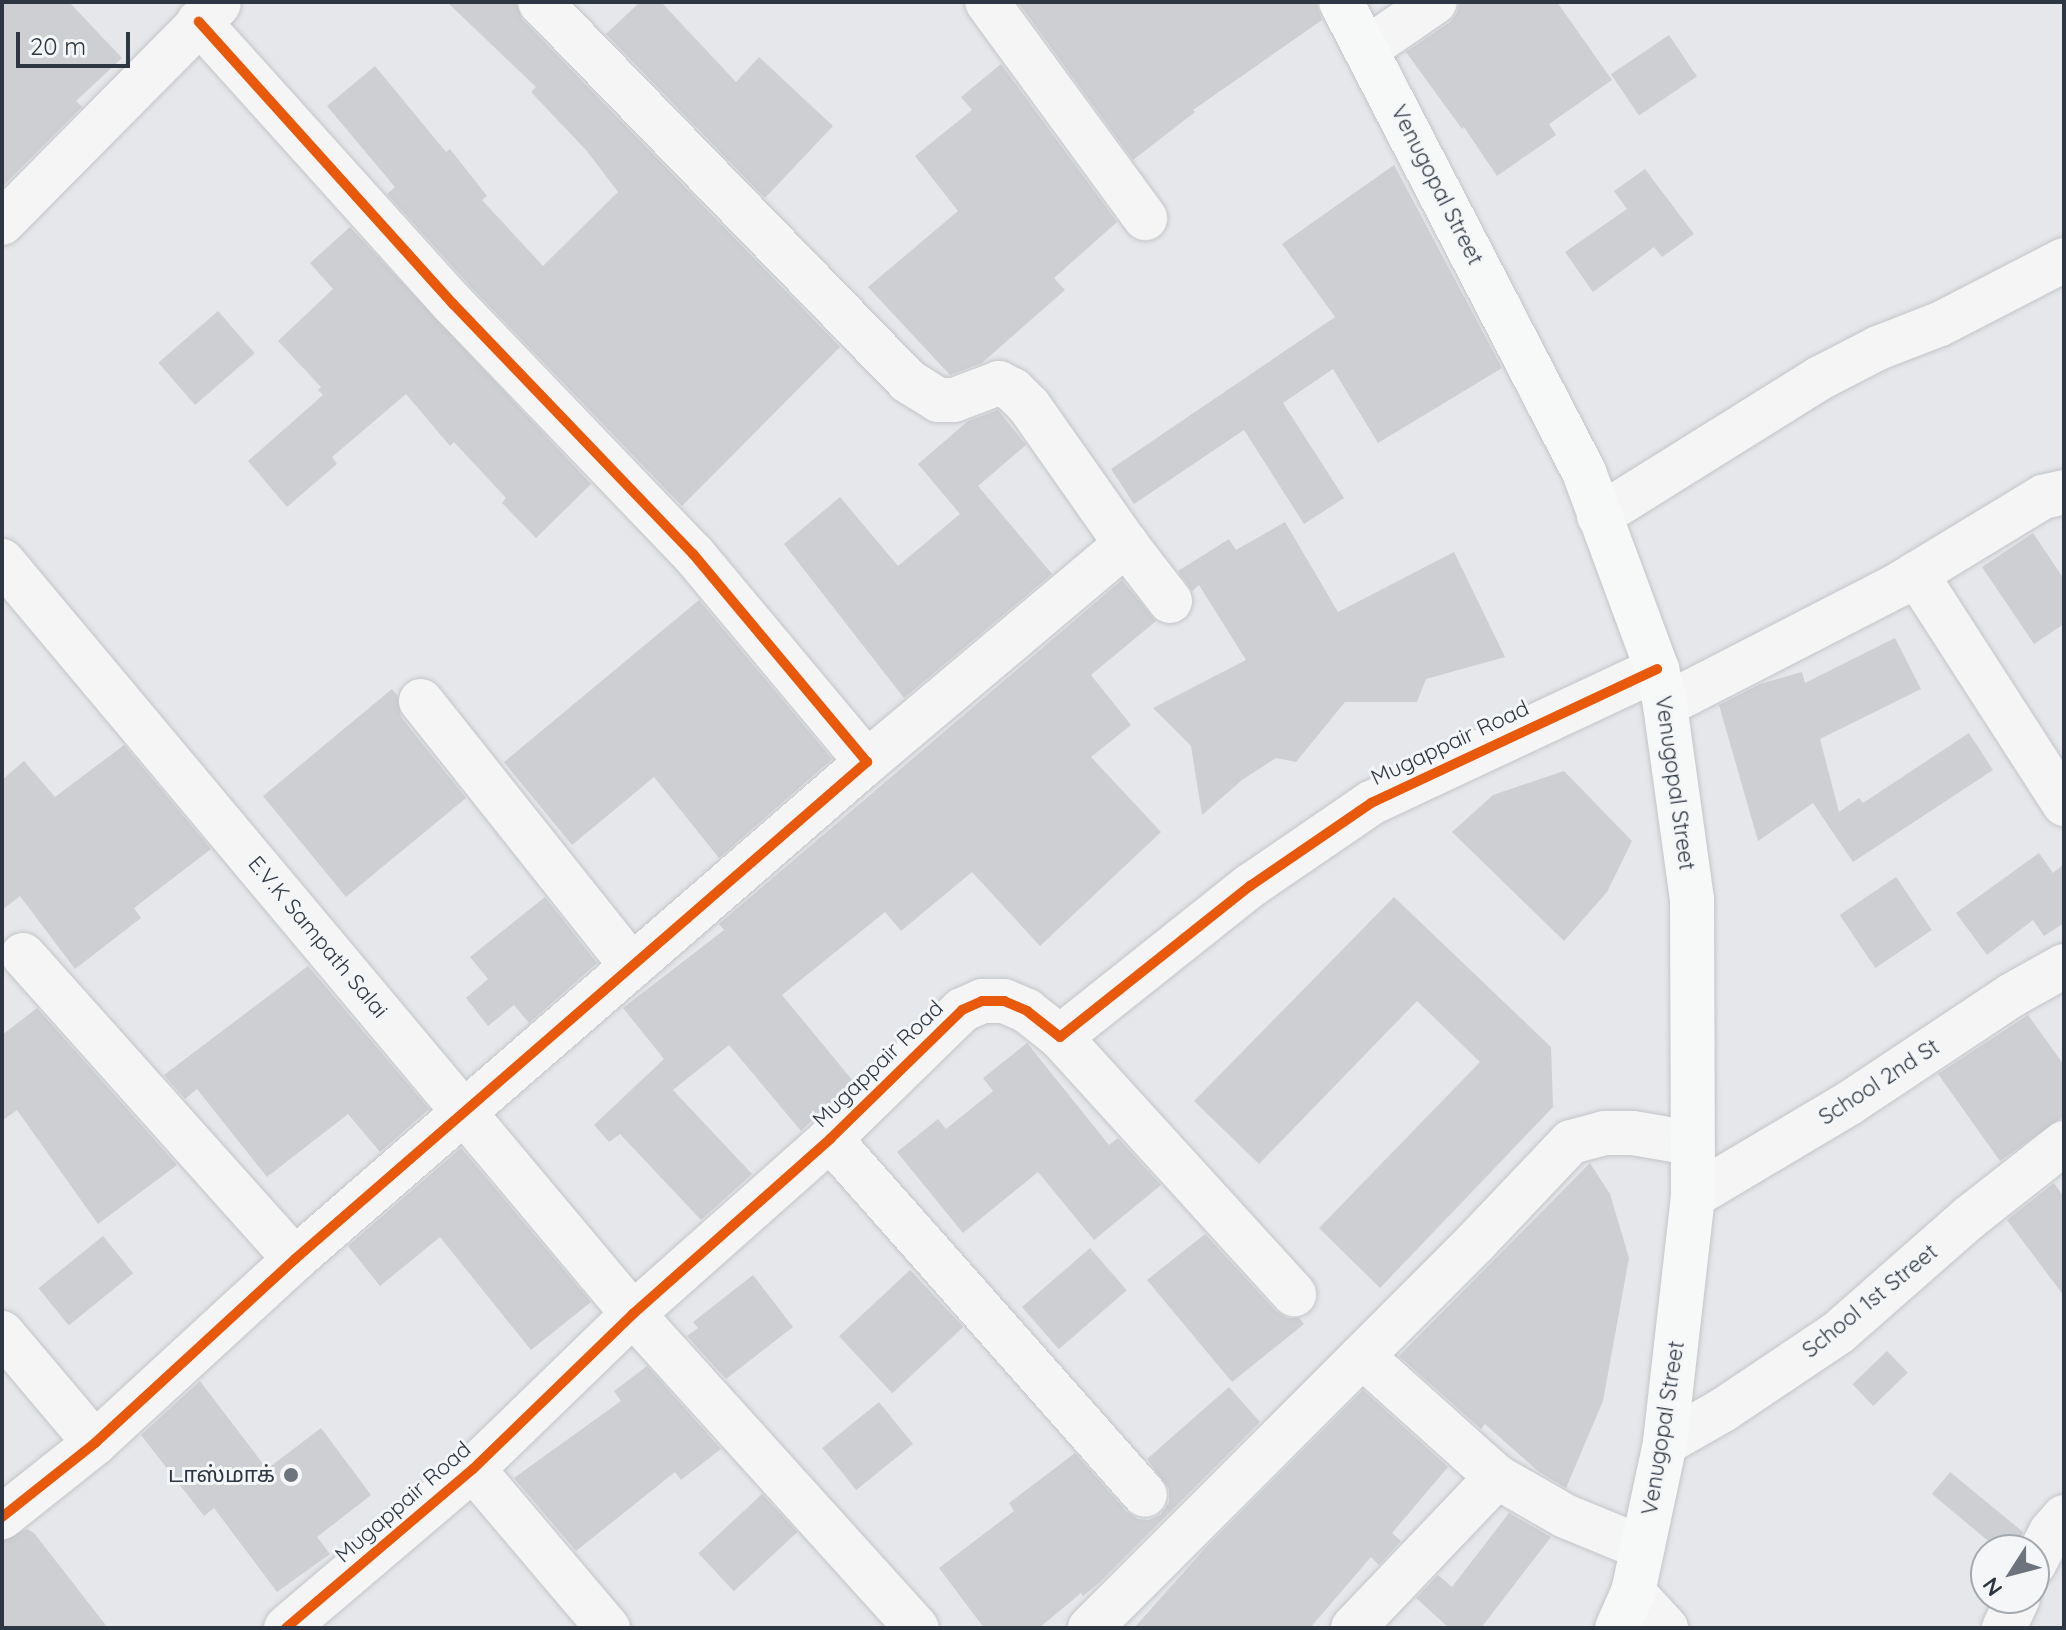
<!DOCTYPE html>
<meta charset="utf-8">
<style>
body{margin:0}
#map{position:relative;width:2066px;height:1630px;overflow:hidden;background:#e5e7ea;font-family:Quicksand,"Noto Sans Tamil",sans-serif}
div>[style]{position:absolute}
[style*='--x']{left:calc(var(--x)*1px);top:calc(var(--y)*1px);width:calc(var(--w)*1px);rotate:calc(var(--a)*1deg)}
.building>*{inset:0;background:#cdcfd2;transform-origin:0 0}
.roads{filter:drop-shadow(0 0 2px #c3c5c8) drop-shadow(0 0 2px #c3c5c8)}
.minor>*{height:44px;margin:-22px;padding:0 22px;transform-origin:22px;border-radius:22px;background:#f5f5f6}
.major>*{height:44px;margin:-22px;padding:0 22px;transform-origin:22px;border-radius:22px;background:#f7f8f8}
.cycleway>*{height:10px;margin:-5px;padding:0 5px;transform-origin:5px;border-radius:5px;background:#e8590c}
.dots>*{width:22px;height:22px;translate:-50% -50%;box-sizing:border-box;border:4px solid #f4f6f8;border-radius:50%}
span{translate:-50% -50%;white-space:nowrap;text-align:center;line-height:1.15;-webkit-text-stroke:6px #f4f6f8;paint-order:stroke}
.street-label{font-size:22px;color:#2d3642}
.poi-label{font-size:22px;color:#2d3642}
.right{translate:-100% -50%;text-align:right}
.frame{position:absolute;inset:0;border:4px solid #2d3642;pointer-events:none}
.north{position:absolute;left:1970px;top:1534px;width:80px;height:80px;box-sizing:border-box;background:#f4f6f8;border:2px solid #a4a9af;border-radius:50%;rotate:234deg;font-size:22px;font-weight:700;line-height:32px;text-align:center;color:#2d3642}
.north::after{content:'';display:block;margin:auto;width:28px;height:36px;background:#6d747d;clip-path:polygon(50% 0,100% 100%,50% 72%,0 100%)}
.scale{position:absolute;left:16px;top:32px;width:114px;height:36px;box-sizing:border-box;border:4px solid #2d3642;border-top:0;padding-left:10px;font-size:24px;line-height:28px;white-space:nowrap;color:#2d3642;-webkit-text-stroke:6px #f4f6f8;paint-order:stroke}
</style>
<div id="map">
<div class="building">
<div style="clip-path:polygon(2px 2px,69px 2px,122px 58px,76px 101px,82px 107px,2px 187px)"></div>
<div style="clip-path:polygon(447px 2px,516px 2px,522px 19px,840px 347px,682px 506px,471px 287px,387px 194px,395px 187px,327px 106px,375px 66px,446px 152px,450px 149px,487px 196px,482px 200px,543px 266px,618px 192px,586px 150px,531px 92px,536px 87px)"></div>
<div style="clip-path:polygon(640px 2px,661px 2px,736px 82px,759px 57px,833px 126px,765px 198px,606px 34px)"></div>
<div style="clip-path:polygon(1018px 2px,1316px 2px,1322px 20px,1193px 110px,1195px 112px,1133px 160px)"></div>
<div style="clip-path:polygon(1460px 2px,1557px 2px,1612px 80px,1549px 124px,1556px 135px,1497px 176px,1464px 127px,1462px 129px,1406px 52px,1450px 22px,1457px 13px)"></div>
<div style="left:1669px;top:35px;width:50px;height:70px;rotate:56deg"></div>
<div style="clip-path:polygon(1001px 64px,1117px 222px,1054px 278px,1065px 290px,982px 363px,950px 375px,868px 287px,958px 211px,915px 156px,972px 110px,961px 97px)"></div>
<div style="clip-path:polygon(1394px 165px,1502px 368px,1378px 443px,1333px 369px,1283px 403px,1344px 498px,1304px 524px,1244px 430px,1134px 504px,1111px 469px,1335px 317px,1282px 244px)"></div>
<div style="clip-path:polygon(1645px 169px,1694px 234px,1662px 257px,1654px 247px,1593px 292px,1565px 252px,1627px 209px,1614px 191px)"></div>
<div style="clip-path:polygon(350px 227px,591px 484px,536px 538px,502px 503px,506px 498px,454px 442px,450px 446px,406px 394px,332px 457px,337px 464px,287px 507px,248px 461px,323px 395px,318px 390px,321px 387px,278px 341px,333px 289px,310px 263px)"></div>
<div style="left:218px;top:311px;width:56px;height:79px;rotate:49deg"></div>
<div style="clip-path:polygon(998px 410px,1026px 445px,978px 486px,1052px 574px,904px 698px,784px 544px,840px 497px,898px 566px,960px 514px,918px 464px,968px 421px)"></div>
<div style="clip-path:polygon(1285px 522px,1338px 612px,1454px 552px,1505px 657px,1426px 679px,1417px 702px,1345px 702px,1296px 762px,1276px 758px,1242px 780px,1202px 815px,1191px 746px,1153px 708px,1246px 660px,1199px 585px,1192px 591px,1178px 571px,1229px 539px,1236px 550px)"></div>
<div style="clip-path:polygon(2033px 533px,2064px 579px,2064px 624px,2034px 644px,1982px 567px)"></div>
<div style="clip-path:polygon(1122px 580px,1156px 621px,1091px 675px,1131px 725px,1091px 757px,1161px 832px,1040px 946px,972px 872px,901px 931px,885px 912px,782px 995px,853px 1081px,801px 1131px,729px 1045px,673px 1090px,752px 1174px,701px 1220px,620px 1134px,609px 1142px,594px 1125px,664px 1059px,623px 1008px,724px 930px,719px 924px)"></div>
<div style="clip-path:polygon(699px 600px,832px 759px,719px 858px,654px 777px,572px 845px,504px 762px)"></div>
<div style="clip-path:polygon(1895px 638px,1921px 689px,1820px 739px,1839px 812px,1859px 798px,1863px 803px,1969px 733px,1993px 770px,1853px 862px,1813px 803px,1758px 841px,1719px 705px,1760px 684px,1802px 672px,1805px 683px)"></div>
<div style="clip-path:polygon(392px 689px,397px 695px,401px 717px,466px 798px,346px 897px,263px 796px)"></div>
<div style="clip-path:polygon(124px 745px,211px 849px,134px 908px,141px 918px,75px 969px,20px 896px,2px 910px,2px 780px,24px 761px,55px 797px)"></div>
<div style="clip-path:polygon(1564px 771px,1632px 841px,1607px 892px,1564px 941px,1452px 832px,1493px 795px)"></div>
<div style="clip-path:polygon(2039px 853px,2053px 873px,2064px 864px,2064px 923px,2044px 936px,2033px 920px,1987px 955px,1956px 913px)"></div>
<div style="left:1896px;top:877px;width:64px;height:68px;rotate:56deg"></div>
<div style="clip-path:polygon(545px 897px,597px 963px,529px 1023px,514px 1005px,488px 1026px,466px 998px,488px 979px,470px 957px)"></div>
<div style="clip-path:polygon(1394px 897px,1551px 1047px,1553px 1107px,1380px 1288px,1319px 1228px,1480px 1062px,1417px 1001px,1259px 1164px,1194px 1101px)"></div>
<div style="clip-path:polygon(308px 966px,429px 1109px,380px 1152px,348px 1114px,267px 1177px,197px 1089px,185px 1099px,164px 1075px)"></div>
<div style="clip-path:polygon(37px 1008px,177px 1165px,98px 1224px,17px 1110px,2px 1121px,2px 1035px)"></div>
<div style="clip-path:polygon(2028px 1015px,2064px 1065px,2064px 1116px,2000px 1161px,1938px 1074px)"></div>
<div style="clip-path:polygon(1027px 1043px,1109px 1145px,1118px 1138px,1161px 1185px,1094px 1240px,1038px 1172px,963px 1233px,897px 1152px,938px 1119px,946px 1129px,993px 1091px,983px 1078px)"></div>
<div style="clip-path:polygon(461px 1148px,591px 1302px,531px 1350px,440px 1237px,380px 1286px,348px 1246px)"></div>
<div style="clip-path:polygon(1590px 1163px,1610px 1194px,1629px 1258px,1603px 1401px,1566px 1488px,1539px 1472px,1485px 1424px,1481px 1429px,1399px 1356px)"></div>
<div style="clip-path:polygon(2054px 1183px,2064px 1197px,2064px 1296px,2007px 1220px)"></div>
<div style="clip-path:polygon(1205px 1234px,1276px 1311px,1287px 1318px,1299px 1318px,1304px 1324px,1232px 1382px,1147px 1280px)"></div>
<div style="left:103px;top:1236px;width:48px;height:83px;rotate:51deg"></div>
<div style="left:1090px;top:1248px;width:56px;height:90px;rotate:49deg"></div>
<div style="left:910px;top:1270px;width:78px;height:97px;rotate:47deg"></div>
<div style="clip-path:polygon(753px 1275px,793px 1327px,726px 1379px,687px 1336px,698px 1328px,693px 1322px)"></div>
<div style="left:1887px;top:1351px;width:30px;height:48px;rotate:46deg"></div>
<div style="clip-path:polygon(647px 1366px,721px 1449px,681px 1480px,675px 1472px,576px 1551px,514px 1478px,621px 1401px,614px 1391px)"></div>
<div style="clip-path:polygon(200px 1381px,267px 1469px,321px 1428px,371px 1495px,317px 1537px,330px 1554px,277px 1592px,214px 1508px,204px 1516px,141px 1435px)"></div>
<div style="clip-path:polygon(1229px 1387px,1260px 1422px,1100px 1582px,1083px 1596px,1081px 1593px,1039px 1628px,984px 1628px,939px 1568px,1014px 1511px,1009px 1503px,1075px 1453px,1127px 1512px,1138px 1519px,1149px 1520px,1161px 1514px,1169px 1502px,1169px 1489px,1147px 1459px)"></div>
<div style="clip-path:polygon(1363px 1390px,1448px 1467px,1392px 1533px,1401px 1541px,1379px 1565px,1371px 1557px,1310px 1628px,1134px 1628px,1208px 1545px)"></div>
<div style="left:879px;top:1402px;width:54px;height:73px;rotate:51deg"></div>
<div style="clip-path:polygon(1950px 1472px,2023px 1532px,2013px 1550px,1999px 1550px,1932px 1494px)"></div>
<div style="left:762px;top:1494px;width:52px;height:87px;rotate:47deg"></div>
<div style="clip-path:polygon(1509px 1513px,1551px 1537px,1481px 1628px,1449px 1628px,1416px 1598px,1438px 1575px,1452px 1587px)"></div>
<div style="clip-path:polygon(27px 1529px,34px 1533px,108px 1628px,2px 1628px,2px 1541px)"></div>
</div>
<div class="roads">
<div class="minor">
<div style="--x:540;--y:2;--w:528;--a:45.84"></div>
<div style="--x:908;--y:381;--w:36;--a:32"></div>
<div style="--x:938;--y:400;--w:16;--a:0"></div>
<div style="--x:954;--y:400;--w:48;--a:-20.7"></div>
<div style="--x:999;--y:383;--w:16;--a:27"></div>
<div style="--x:1013;--y:390;--w:23;--a:45"></div>
<div style="--x:1029;--y:406;--w:169;--a:54.9"></div>
<div style="--x:1126;--y:544;--w:72;--a:52.3"></div>
<div style="--x:987;--y:2;--w:268;--a:53.8"></div>
<div style="--x:1368;--y:48;--w:81;--a:-34.5"></div>
<div style="--x:2;--y:223;--w:308;--a:-45.3"></div>
<div style="--x:1599;--y:516;--w:261;--a:-32"></div>
<div style="--x:1820;--y:378;--w:65;--a:-27.3"></div>
<div style="--x:1878;--y:348;--w:66;--a:-21.2"></div>
<div style="--x:1940;--y:324;--w:140;--a:-27.3"></div>
<div style="--x:2;--y:561;--w:982;--a:50.04"></div>
<div style="--x:633;--y:1314;--w:423;--a:47.9"></div>
<div style="--x:1916;--y:574;--w:274;--a:57.2"></div>
<div style="--x:421;--y:701;--w:336;--a:51.5"></div>
<div style="--x:1665;--y:705;--w:262;--a:-27.2"></div>
<div style="--x:1898;--y:585;--w:170;--a:-31.3"></div>
<div style="--x:2043;--y:497;--w:22;--a:-13"></div>
<div style="--x:867;--y:762;--w:339;--a:-40.1"></div>
<div style="--x:23;--y:955;--w:408;--a:48.2"></div>
<div style="--x:1060;--y:1037;--w:348;--a:47.7"></div>
<div style="--x:830;--y:1139;--w:475;--a:48.5"></div>
<div style="--x:1693;--y:1196;--w:180;--a:-30.7"></div>
<div style="--x:1848;--y:1104;--w:197;--a:-33.6"></div>
<div style="--x:2012;--y:995;--w:60;--a:-29.1"></div>
<div style="--x:2;--y:1333;--w:144;--a:49.8"></div>
<div style="--x:1362;--y:1356;--w:181;--a:41.9"></div>
<div style="--x:1497;--y:1477;--w:78;--a:29.8"></div>
<div style="--x:1565;--y:1516;--w:84;--a:22.3"></div>
<div style="--x:1665;--y:1443;--w:67;--a:-29.6"></div>
<div style="--x:1723;--y:1410;--w:140;--a:-33.9"></div>
<div style="--x:1839;--y:1332;--w:174;--a:-41.3"></div>
<div style="--x:1970;--y:1217;--w:120;--a:-38.2"></div>
<div style="--x:473;--y:1469;--w:209;--a:49.7"></div>
<div style="--x:2;--y:1517;--w:119;--a:-38.5"></div>
<div style="--x:95;--y:1443;--w:272;--a:-42.6"></div>
<div style="--x:295;--y:1259;--w:758;--a:-40.99"></div>
<div style="--x:867;--y:762;--w:271;--a:-129.9"></div>
<div style="--x:693;--y:554;--w:347;--a:-133.8"></div>
<div style="--x:453;--y:304;--w:380;--a:-132"></div>
<div style="--x:2034;--y:1564;--w:36;--a:-62"></div>
<div style="--x:2051;--y:1532;--w:20;--a:-49"></div>
<div style="--x:1633;--y:1592;--w:49;--a:47.5"></div>
<div style="--x:286;--y:1628;--w:245;--a:-40.4"></div>
<div style="--x:473;--y:1469;--w:223;--a:-44.1"></div>
<div style="--x:633;--y:1314;--w:264;--a:-41.6"></div>
<div style="--x:830;--y:1139;--w:185;--a:-44.3"></div>
<div style="--x:962;--y:1010;--w:22;--a:-24"></div>
<div style="--x:982;--y:1001;--w:22;--a:0"></div>
<div style="--x:1004;--y:1001;--w:25;--a:23"></div>
<div style="--x:1027;--y:1011;--w:42;--a:38.2"></div>
<div style="--x:1060;--y:1037;--w:243;--a:-38.5"></div>
<div style="--x:1250;--y:886;--w:147;--a:-34.4"></div>
<div style="--x:1371;--y:803;--w:316;--a:-25.1"></div>
<div style="--x:1090;--y:1628;--w:544;--a:-45"></div>
<div style="--x:1475;--y:1243;--w:139;--a:-46.5"></div>
<div style="--x:1571;--y:1142;--w:34;--a:-15"></div>
<div style="--x:1604;--y:1133;--w:29;--a:0"></div>
<div style="--x:1633;--y:1133;--w:59;--a:9.8"></div>
<div style="--x:1353;--y:1628;--w:209;--a:-46.4"></div>
<div style="--x:2004;--y:1628;--w:33;--a:-65"></div>
</div>
<div class="major">
<div style="--x:1341;--y:2;--w:529;--a:62.66"></div>
<div style="--x:1584;--y:472;--w:210;--a:69.7"></div>
<div style="--x:1657;--y:669;--w:37;--a:77"></div>
<div style="--x:1665;--y:705;--w:197;--a:82.1"></div>
<div style="--x:1692;--y:900;--w:296;--a:89.8"></div>
<div style="--x:1693;--y:1196;--w:249;--a:96.5"></div>
<div style="--x:1665;--y:1443;--w:152;--a:102.1"></div>
<div style="--x:1633;--y:1592;--w:39;--a:114"></div>
</div>
</div>
<div class="cycleway">
<div style="--x:2;--y:1517;--w:119;--a:-38.5"></div>
<div style="--x:95;--y:1443;--w:272;--a:-42.6"></div>
<div style="--x:295;--y:1259;--w:758;--a:-40.99"></div>
<div style="--x:867;--y:762;--w:271;--a:-129.9"></div>
<div style="--x:693;--y:554;--w:347;--a:-133.8"></div>
<div style="--x:453;--y:304;--w:380;--a:-132"></div>
<div style="--x:286;--y:1628;--w:245;--a:-40.4"></div>
<div style="--x:473;--y:1469;--w:223;--a:-44.1"></div>
<div style="--x:633;--y:1314;--w:264;--a:-41.6"></div>
<div style="--x:830;--y:1139;--w:185;--a:-44.3"></div>
<div style="--x:962;--y:1010;--w:22;--a:-24"></div>
<div style="--x:982;--y:1001;--w:22;--a:0"></div>
<div style="--x:1004;--y:1001;--w:25;--a:23"></div>
<div style="--x:1027;--y:1011;--w:42;--a:38.2"></div>
<div style="--x:1060;--y:1037;--w:243;--a:-38.5"></div>
<div style="--x:1250;--y:886;--w:147;--a:-34.4"></div>
<div style="--x:1371;--y:803;--w:316;--a:-25.1"></div>
</div>
<div class="dots">
<div style="left:291px;top:1475px;background:#6d747d"></div>
</div>
<div class="street-label">
<span style="left:1437px;top:185px;rotate:63deg">Venugopal Street</span>
<span style="left:1450px;top:743px;rotate:-25deg">Mugappair Road</span>
<span style="left:1675px;top:783px;rotate:82deg">Venugopal Street</span>
<span style="left:318px;top:937px;rotate:50deg">E.V.K Sampath Salai</span>
<span style="left:878px;top:1064px;rotate:-44deg">Mugappair Road</span>
<span style="left:1879px;top:1082px;rotate:-33deg">School 2nd St</span>
<span style="left:1870px;top:1301px;rotate:-39deg">School 1st Street</span>
<span style="left:1663px;top:1428px;rotate:-81deg">Venugopal Street</span>
<span style="left:403px;top:1502px;rotate:-41deg">Mugappair Road</span>
</div>
<div class="poi-label">
<span class="right" style="left:275px;top:1475px">டாஸ்மாக்</span>
</div>
<div class="frame"></div>
<div class="north">N</div>
<div class="scale">20 m</div>
</div>
